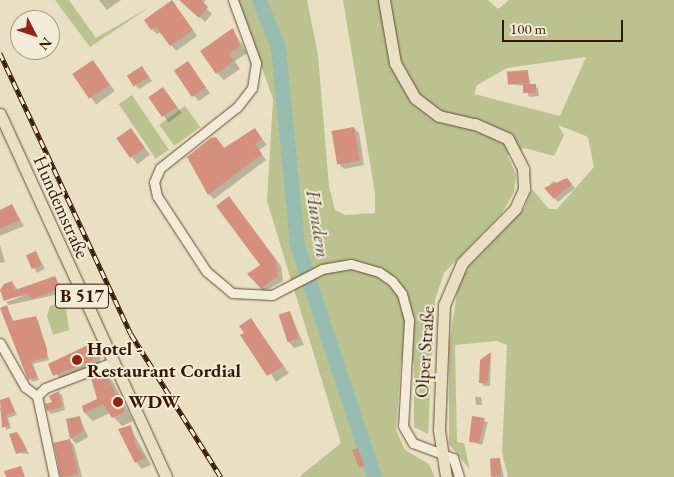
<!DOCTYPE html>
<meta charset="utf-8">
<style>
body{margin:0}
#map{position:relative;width:674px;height:477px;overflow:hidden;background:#e9e0c3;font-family:"EB Garamond",serif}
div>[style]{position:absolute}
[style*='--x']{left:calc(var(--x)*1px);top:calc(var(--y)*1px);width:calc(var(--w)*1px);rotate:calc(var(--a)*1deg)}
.green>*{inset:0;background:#bcc190;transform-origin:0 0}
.shadow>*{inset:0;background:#0003;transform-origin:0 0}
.river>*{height:15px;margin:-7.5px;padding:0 7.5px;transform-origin:7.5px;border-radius:7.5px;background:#98bdb0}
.building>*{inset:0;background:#d58f7f;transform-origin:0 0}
.roads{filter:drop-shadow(0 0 1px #644b35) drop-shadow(0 0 1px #644b35)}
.minor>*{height:9px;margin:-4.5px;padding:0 4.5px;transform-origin:4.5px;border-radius:4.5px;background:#f1ebd8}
.major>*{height:11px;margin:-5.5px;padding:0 5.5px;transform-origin:5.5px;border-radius:5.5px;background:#e9e0c3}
.rail>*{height:4.5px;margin-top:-2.25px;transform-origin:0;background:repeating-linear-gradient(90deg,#f1ebd8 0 8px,#381906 0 16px);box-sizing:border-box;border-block:1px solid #381906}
.dots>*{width:14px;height:14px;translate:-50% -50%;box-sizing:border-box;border:2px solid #f1ebd8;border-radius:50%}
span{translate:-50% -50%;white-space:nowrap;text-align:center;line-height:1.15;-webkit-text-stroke:4px #f1ebd8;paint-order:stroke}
.shield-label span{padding:1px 4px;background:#f1ebd8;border:1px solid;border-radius:4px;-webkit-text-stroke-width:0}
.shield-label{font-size:18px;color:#381906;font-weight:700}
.street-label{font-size:19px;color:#381906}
.poi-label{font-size:19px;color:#381906;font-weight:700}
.left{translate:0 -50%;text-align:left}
.water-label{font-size:20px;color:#554a39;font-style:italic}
.north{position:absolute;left:10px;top:10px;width:50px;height:50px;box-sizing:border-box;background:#f1ebd8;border:1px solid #a79784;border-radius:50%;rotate:131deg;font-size:14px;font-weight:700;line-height:20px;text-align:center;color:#381906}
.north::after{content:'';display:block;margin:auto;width:18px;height:22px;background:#8f2418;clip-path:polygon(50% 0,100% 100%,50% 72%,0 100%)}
.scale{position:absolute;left:502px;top:20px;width:121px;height:22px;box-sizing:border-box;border:2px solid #381906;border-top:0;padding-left:6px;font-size:15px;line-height:18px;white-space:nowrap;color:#381906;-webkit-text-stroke:4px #f1ebd8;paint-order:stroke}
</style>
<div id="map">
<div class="green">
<div style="clip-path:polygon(55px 0,69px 0,96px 38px,153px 5px,90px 47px)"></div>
<div style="clip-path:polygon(evenodd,238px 0,307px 0,318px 55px,329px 186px,335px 210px,345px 215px,375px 213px,375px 193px,343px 0,488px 0,498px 9px,509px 0,674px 0,674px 477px,508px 477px,502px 453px,507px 345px,497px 341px,455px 345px,457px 442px,464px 443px,470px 470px,449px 444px,449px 345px,458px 286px,469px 266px,524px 209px,532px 189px,549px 209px,557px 209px,594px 167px,588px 137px,558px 125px,564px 135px,554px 156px,524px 148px,507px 155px,516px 174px,514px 192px,502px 213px,444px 273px,435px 300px,428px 434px,414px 427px,414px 363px,401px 360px,396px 430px,405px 450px,429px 464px,435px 477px,299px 477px,341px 443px,267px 201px,273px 99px,238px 0,586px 57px,560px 116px,474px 94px,477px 85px,507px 68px,586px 57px)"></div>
<div style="left:132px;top:95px;width:66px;height:16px;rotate:56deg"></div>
<div style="left:185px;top:106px;width:26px;height:32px;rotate:54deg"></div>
<div style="clip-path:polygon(65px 300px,69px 330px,53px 335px,47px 316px,50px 306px)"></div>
</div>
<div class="shadow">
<div style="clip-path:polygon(99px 0,121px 0,107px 10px)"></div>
<div style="clip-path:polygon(181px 0,206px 0,202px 4px,212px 14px,205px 22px)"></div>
<div style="clip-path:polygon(172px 1px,197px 36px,176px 51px,161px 32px,157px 34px,152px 29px)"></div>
<div style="clip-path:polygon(233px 30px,247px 53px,235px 61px,240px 69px,224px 80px,217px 73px)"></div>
<div style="left:93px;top:61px;width:37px;height:23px;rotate:54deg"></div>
<div style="clip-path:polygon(188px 63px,210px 93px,199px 101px,194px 96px)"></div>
<div style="clip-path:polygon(145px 71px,152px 81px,139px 89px,136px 86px)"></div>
<div style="clip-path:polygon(527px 71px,531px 85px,538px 88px,539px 96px,529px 97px,525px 86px,509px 84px)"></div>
<div style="left:163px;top:88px;width:31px;height:16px;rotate:53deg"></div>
<div style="clip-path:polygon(354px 128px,359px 133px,364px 165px,344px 169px,338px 163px)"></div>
<div style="clip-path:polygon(255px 129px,267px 145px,259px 150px,266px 160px,214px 199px,209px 194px,216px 138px,225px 149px)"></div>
<div style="left:131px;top:130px;width:31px;height:16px;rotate:52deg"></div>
<div style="clip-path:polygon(554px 181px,559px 186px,570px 182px,575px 188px,558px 202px,546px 188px)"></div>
<div style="clip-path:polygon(229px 198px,281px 266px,283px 281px,263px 292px,249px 274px,262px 265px)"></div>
<div style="clip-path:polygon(12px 206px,24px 226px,0 236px,0 212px)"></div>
<div style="clip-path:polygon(0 245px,5px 262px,0 263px)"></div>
<div style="left:36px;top:252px;width:19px;height:9px;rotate:62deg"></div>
<div style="clip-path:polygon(55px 277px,64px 293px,9px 305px,6px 302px,23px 296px,5px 299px,12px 282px,18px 290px)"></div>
<div style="clip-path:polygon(7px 307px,14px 322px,38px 320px,49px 360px,33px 364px,39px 380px,32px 382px,2px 308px)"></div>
<div style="clip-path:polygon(290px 313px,304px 345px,294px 348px,289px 342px)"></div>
<div style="clip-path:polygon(251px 320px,289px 373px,276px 382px,246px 333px)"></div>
<div style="clip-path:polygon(92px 345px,102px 355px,99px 363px,104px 371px,65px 386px,50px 364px)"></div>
<div style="clip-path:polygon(491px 353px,490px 386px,484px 386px,481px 382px)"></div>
<div style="clip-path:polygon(105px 373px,113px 382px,133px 421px,122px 426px,110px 413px,93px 421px,85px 413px,84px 407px,99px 400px)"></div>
<div style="clip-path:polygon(62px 394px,65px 410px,51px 414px,48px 411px,54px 403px,51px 397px)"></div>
<div style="clip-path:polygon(475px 397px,481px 397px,482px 405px,476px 405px)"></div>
<div style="clip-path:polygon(9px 399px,17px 415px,8px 418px,11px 428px,6px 430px,0 409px)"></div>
<div style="clip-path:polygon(80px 418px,88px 437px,76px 444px,71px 438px)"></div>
<div style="clip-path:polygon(473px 418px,488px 422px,482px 445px,470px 441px)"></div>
<div style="clip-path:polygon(130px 427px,151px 465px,142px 469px,136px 462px)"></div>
<div style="clip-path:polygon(17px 433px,20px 436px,29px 454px,17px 453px)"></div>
<div style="clip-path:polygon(69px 440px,74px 445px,82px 477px,60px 477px,55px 444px)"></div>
<div style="clip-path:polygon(500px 460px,504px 477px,494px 477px,493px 476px)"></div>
</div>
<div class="river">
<div style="--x:259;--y:0;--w:51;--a:68"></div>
<div style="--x:278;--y:47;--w:199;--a:84.5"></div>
<div style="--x:297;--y:245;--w:244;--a:71.6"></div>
</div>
<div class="building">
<div style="clip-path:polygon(172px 0,193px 30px,170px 46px,156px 27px,151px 30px,144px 20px)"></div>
<div style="clip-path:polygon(179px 0,201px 0,208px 7px,199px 18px)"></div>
<div style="clip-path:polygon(233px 28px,240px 46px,229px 54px,234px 61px,216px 74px,200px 51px)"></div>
<div style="left:93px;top:60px;width:30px;height:25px;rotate:56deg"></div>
<div style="left:188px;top:61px;width:32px;height:17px;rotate:56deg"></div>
<div style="left:142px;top:66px;width:13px;height:18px;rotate:58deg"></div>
<div style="left:528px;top:70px;width:13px;height:21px;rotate:86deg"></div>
<div style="left:536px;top:84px;width:9px;height:13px;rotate:90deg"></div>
<div style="left:163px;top:87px;width:24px;height:18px;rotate:55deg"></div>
<div style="left:354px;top:127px;width:34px;height:23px;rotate:80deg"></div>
<div style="left:131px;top:128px;width:24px;height:18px;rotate:55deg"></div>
<div style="clip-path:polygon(255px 128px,262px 139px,255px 144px,262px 154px,208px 195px,187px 157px,211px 138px,216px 137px,224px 148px)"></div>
<div style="clip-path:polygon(567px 178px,572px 184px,554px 199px,544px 188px)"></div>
<div style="clip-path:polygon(229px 196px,276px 260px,278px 276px,261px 288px,247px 274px,260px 265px,216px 206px)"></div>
<div style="clip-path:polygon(12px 204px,20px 220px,0 229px,0 210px)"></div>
<div style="left:36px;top:251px;width:15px;height:11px;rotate:67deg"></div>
<div style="clip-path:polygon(55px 276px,60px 288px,32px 299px,27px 293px,4px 301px,0 290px,4px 284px,12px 281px,15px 290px)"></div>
<div style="clip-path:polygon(7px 305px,12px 321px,36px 316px,47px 349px,47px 357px,31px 362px,37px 377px,28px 380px,0 308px)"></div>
<div style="left:290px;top:311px;width:29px;height:12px;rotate:72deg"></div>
<div style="clip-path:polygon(251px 318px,283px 366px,267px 376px,240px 335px,244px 333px,239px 326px)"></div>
<div style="clip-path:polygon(92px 343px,87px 356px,91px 354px,94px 360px,53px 376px,48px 364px)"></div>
<div style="clip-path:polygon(491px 352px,487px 383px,479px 383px,480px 360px)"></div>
<div style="clip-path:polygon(105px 372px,125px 412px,112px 418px,103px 404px,84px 413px,82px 406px,97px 399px,91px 378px)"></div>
<div style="clip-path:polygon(59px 391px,62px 407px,47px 411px,45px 404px,52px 402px,49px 396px)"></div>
<div style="clip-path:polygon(9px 397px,15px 412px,6px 415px,9px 425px,2px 428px,0 400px)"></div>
<div style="clip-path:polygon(80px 416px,83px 431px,70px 439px,66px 419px)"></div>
<div style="clip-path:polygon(472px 416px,485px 418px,479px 443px,469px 442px)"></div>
<div style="clip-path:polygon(131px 425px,136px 446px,145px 458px,135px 463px,118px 429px)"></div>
<div style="clip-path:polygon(17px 432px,27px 450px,16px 454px,9px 434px)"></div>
<div style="left:70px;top:439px;width:36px;height:17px;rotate:77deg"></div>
<div style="clip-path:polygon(358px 448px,364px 466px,359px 468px,352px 450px)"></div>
<div style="left:500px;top:458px;width:18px;height:10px;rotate:87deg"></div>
<div style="clip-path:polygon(21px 466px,25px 477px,6px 477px,4px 471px)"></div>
</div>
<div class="roads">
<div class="minor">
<div style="--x:233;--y:0;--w:67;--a:69.9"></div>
<div style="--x:256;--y:63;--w:25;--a:99"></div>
<div style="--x:252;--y:88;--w:24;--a:128"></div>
<div style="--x:237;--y:107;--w:98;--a:141.6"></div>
<div style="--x:160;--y:168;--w:15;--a:113"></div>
<div style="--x:154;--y:182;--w:14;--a:78"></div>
<div style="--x:157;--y:196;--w:90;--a:56.8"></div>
<div style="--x:206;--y:271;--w:34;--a:40"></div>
<div style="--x:232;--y:293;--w:40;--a:2.9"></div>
<div style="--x:272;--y:295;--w:56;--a:-27.5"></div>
<div style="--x:322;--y:269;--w:29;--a:-10"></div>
<div style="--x:351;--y:264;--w:29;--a:16"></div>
<div style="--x:379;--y:272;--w:16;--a:35"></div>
<div style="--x:392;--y:281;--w:16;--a:52"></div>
<div style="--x:402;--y:294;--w:27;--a:75"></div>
<div style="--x:409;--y:320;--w:106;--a:93.2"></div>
<div style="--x:403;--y:426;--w:20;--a:60"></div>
<div style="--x:413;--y:443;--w:43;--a:20.6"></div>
<div style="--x:453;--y:458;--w:20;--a:72"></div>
<div style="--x:0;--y:343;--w:51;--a:60.4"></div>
<div style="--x:25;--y:387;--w:15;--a:37"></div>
<div style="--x:37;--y:396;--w:11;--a:-45"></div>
<div style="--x:45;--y:388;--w:73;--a:-20.9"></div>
<div style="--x:37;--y:396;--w:83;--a:78.1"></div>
</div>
<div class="major">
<div style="--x:384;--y:0;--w:64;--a:80.1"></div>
<div style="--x:395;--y:63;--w:40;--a:60.3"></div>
<div style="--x:415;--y:98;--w:30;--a:37"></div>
<div style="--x:439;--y:116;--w:37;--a:13"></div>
<div style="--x:475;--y:124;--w:36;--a:24"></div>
<div style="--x:508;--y:139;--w:34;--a:63"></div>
<div style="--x:523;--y:169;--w:20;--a:87"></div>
<div style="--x:524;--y:189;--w:22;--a:114"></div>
<div style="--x:515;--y:209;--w:76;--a:134.5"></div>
<div style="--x:462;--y:263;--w:46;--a:113.2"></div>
<div style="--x:444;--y:305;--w:125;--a:92.3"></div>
<div style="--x:439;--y:430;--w:48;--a:81.5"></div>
<div style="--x:0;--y:114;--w:399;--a:65.4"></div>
</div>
</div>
<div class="rail">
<div style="--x:0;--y:53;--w:310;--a:65"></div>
<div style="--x:131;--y:334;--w:169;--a:57.8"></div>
</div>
<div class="dots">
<div style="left:77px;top:360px;background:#8f2418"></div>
<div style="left:118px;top:402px;background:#8f2418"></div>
</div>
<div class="shield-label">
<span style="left:82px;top:296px">B 517</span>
</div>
<div class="street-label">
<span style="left:61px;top:207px;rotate:66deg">Hundemstraße</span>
<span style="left:425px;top:352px;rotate:-86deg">Olper Straße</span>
</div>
<div class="poi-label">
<span class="left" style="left:87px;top:360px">Hotel -<br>Restaurant Cordial</span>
<span class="left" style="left:128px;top:402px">WDW</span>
</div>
<div class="water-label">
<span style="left:318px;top:224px;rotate:81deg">Hundem</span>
</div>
<div class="north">N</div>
<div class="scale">100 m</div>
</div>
